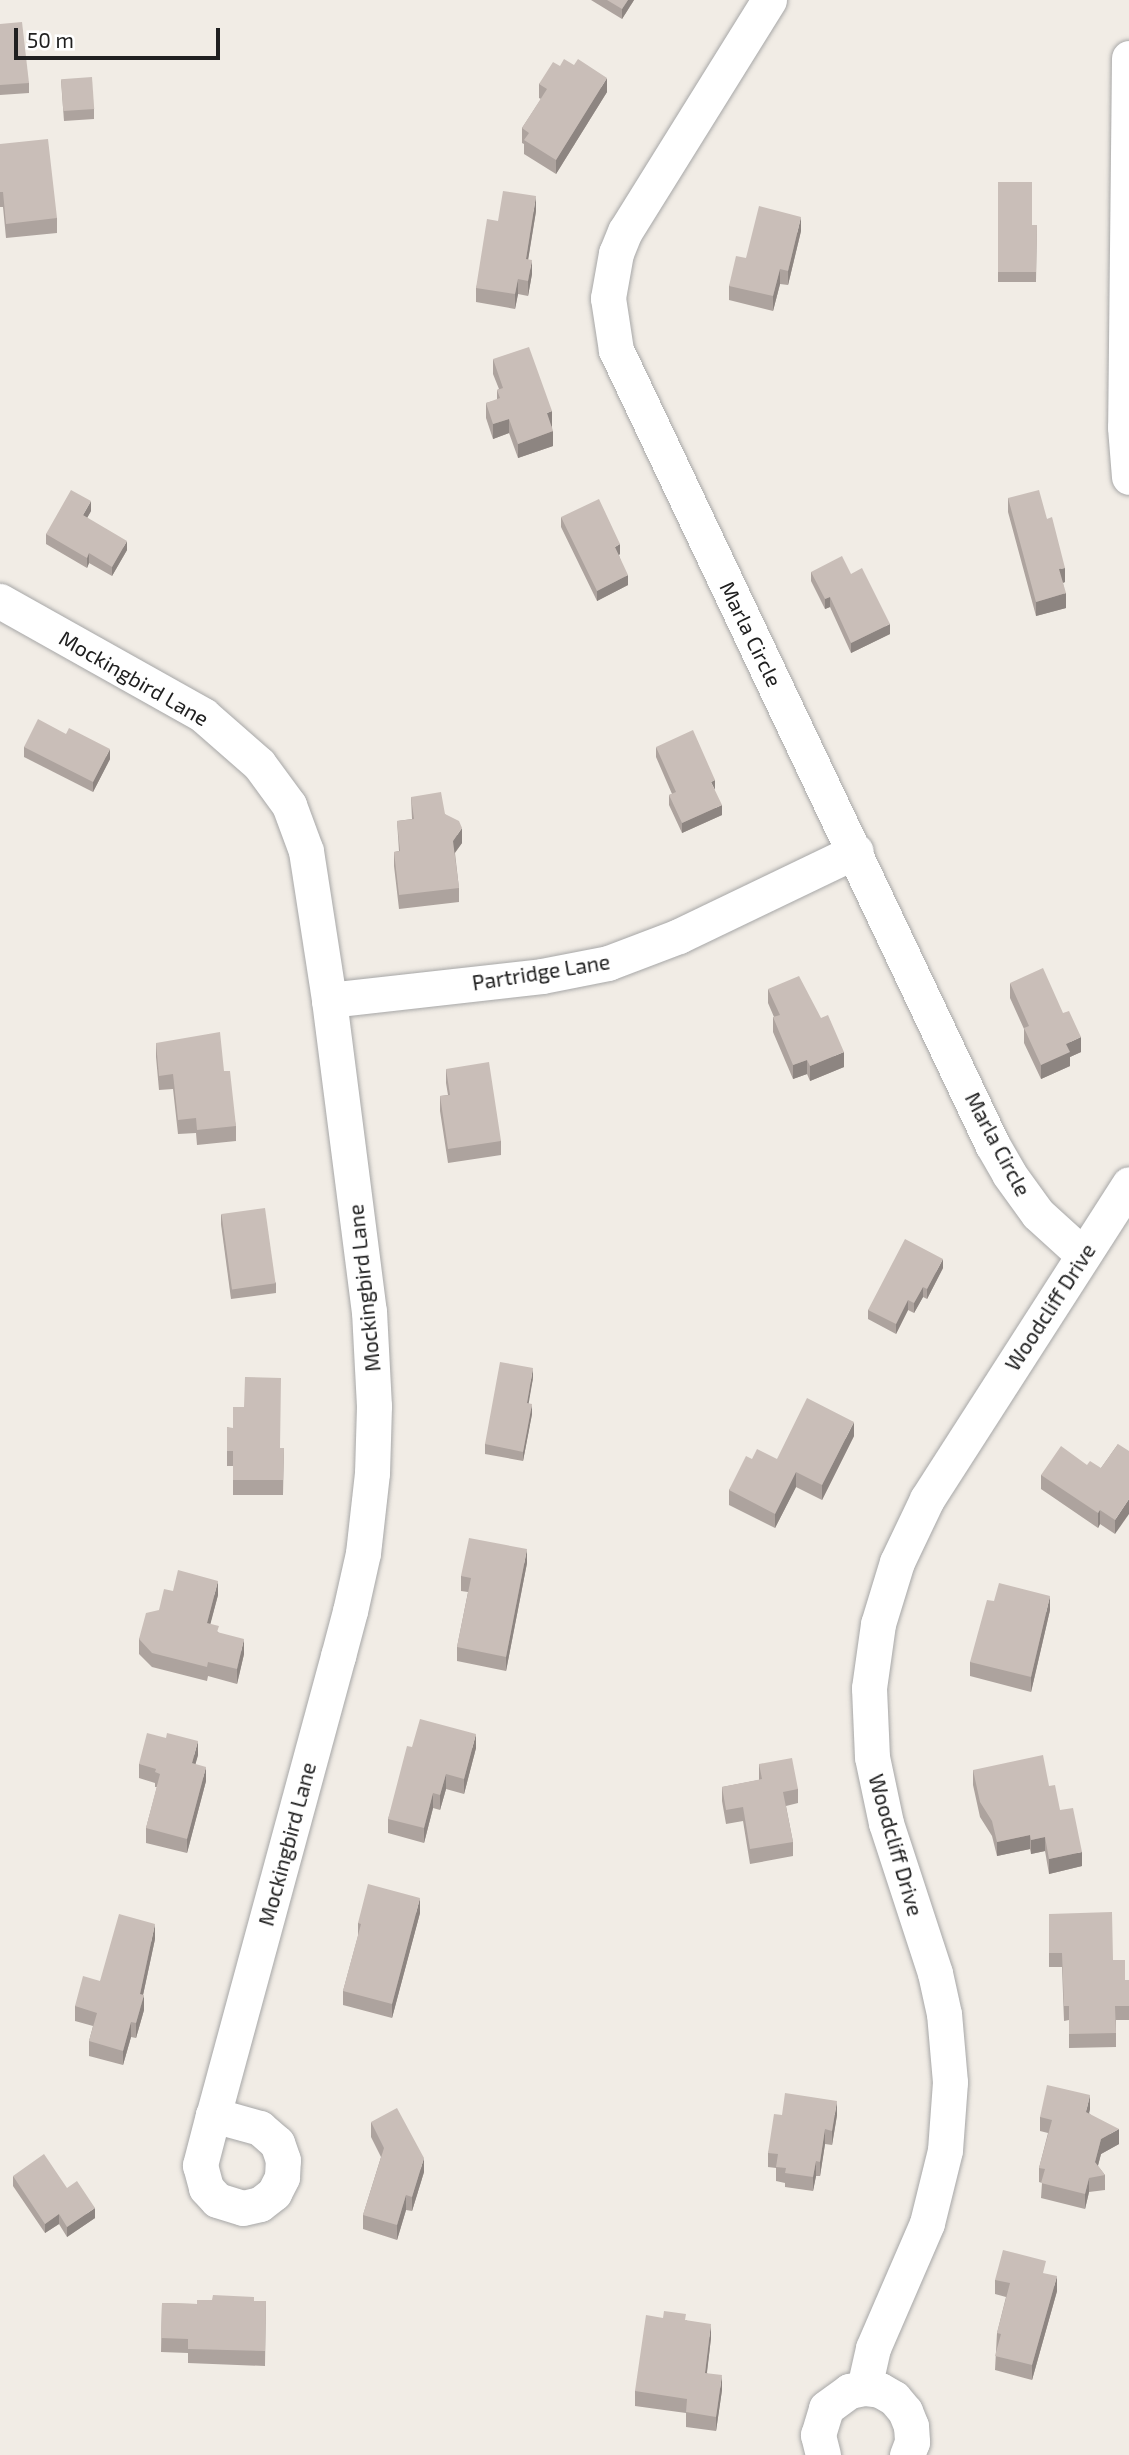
<!DOCTYPE html>
<style>
body{margin:0}
#map{position:relative;width:1129px;height:2455px;overflow:hidden;background:#f1ece5;font-family:"Exo 2",sans-serif}
div>[style]{position:absolute}
[style*='--x']{left:calc(var(--x)*1px);top:calc(var(--y)*1px);width:calc(var(--w)*1px);rotate:calc(var(--a)*1deg)}
.roads{filter:drop-shadow(0 0 2px #a7a7a7) drop-shadow(0 0 2px #a7a7a7)}
.minor>*{height:35px;margin:-17.5px;padding:0 17.5px;transform-origin:17.5px;border-radius:17.5px;background:#fff}
.wall>*{inset:0;background:#ada39e}
.shaded-wall>*{inset:0;background:#8d8581}
.building>*{inset:0;background:#c9beb8;transform-origin:0 0}
span{translate:-50% -50%;white-space:nowrap;text-align:center;line-height:1.15;-webkit-text-stroke:5px #fff;paint-order:stroke}
.street-label{font-size:21px;color:#202020}
.scale{position:absolute;left:14px;top:28px;width:206px;height:32px;box-sizing:border-box;border:4px solid #202020;border-top:0;padding-left:9px;font-size:21px;line-height:24px;white-space:nowrap;color:#202020;-webkit-text-stroke:5px #fff;paint-order:stroke}
</style>
<div id="map">
<div class="roads">
<div class="minor">
<div style="--x:769;--y:0;--w:272;--a:121.9"></div>
<div style="--x:625;--y:231;--w:24;--a:112"></div>
<div style="--x:616;--y:253;--w:46;--a:100.1"></div>
<div style="--x:608;--y:298;--w:53;--a:81.3"></div>
<div style="--x:616;--y:350;--w:879;--a:64.66"></div>
<div style="--x:992;--y:1144;--w:34;--a:60"></div>
<div style="--x:1009;--y:1174;--w:49;--a:54.1"></div>
<div style="--x:1038;--y:1214;--w:61;--a:42.3"></div>
<div style="--x:1129;--y:58;--w:369;--a:90.6"></div>
<div style="--x:1125;--y:427;--w:50;--a:85.4"></div>
<div style="--x:0;--y:601;--w:233;--a:29.3"></div>
<div style="--x:203;--y:715;--w:74;--a:41.2"></div>
<div style="--x:259;--y:764;--w:51;--a:53.8"></div>
<div style="--x:289;--y:805;--w:49;--a:69.7"></div>
<div style="--x:306;--y:851;--w:151;--a:81.2"></div>
<div style="--x:329;--y:1000;--w:314;--a:82.7"></div>
<div style="--x:369;--y:1311;--w:95;--a:87"></div>
<div style="--x:374;--y:1406;--w:67;--a:91.7"></div>
<div style="--x:372;--y:1473;--w:81;--a:96.4"></div>
<div style="--x:363;--y:1553;--w:59;--a:102.6"></div>
<div style="--x:350;--y:1611;--w:47;--a:104.9"></div>
<div style="--x:338;--y:1656;--w:476;--a:105.2"></div>
<div style="--x:213;--y:2115;--w:52;--a:104.6"></div>
<div style="--x:200;--y:2165;--w:24;--a:75"></div>
<div style="--x:206;--y:2188;--w:16;--a:47"></div>
<div style="--x:217;--y:2200;--w:27;--a:17"></div>
<div style="--x:243;--y:2208;--w:17;--a:-13"></div>
<div style="--x:260;--y:2204;--w:18;--a:-38"></div>
<div style="--x:274;--y:2193;--w:18;--a:-63"></div>
<div style="--x:282;--y:2177;--w:17;--a:-87"></div>
<div style="--x:283;--y:2160;--w:18;--a:-109"></div>
<div style="--x:277;--y:2143;--w:23;--a:-139"></div>
<div style="--x:260;--y:2128;--w:49;--a:-164.5"></div>
<div style="--x:329;--y:1000;--w:214;--a:-6.4"></div>
<div style="--x:542;--y:976;--w:67;--a:-11.1"></div>
<div style="--x:608;--y:963;--w:76;--a:-20.8"></div>
<div style="--x:679;--y:936;--w:196;--a:-25.7"></div>
<div style="--x:864;--y:2388;--w:41;--a:-77.3"></div>
<div style="--x:873;--y:2348;--w:136;--a:-66.6"></div>
<div style="--x:927;--y:2223;--w:75;--a:-76.1"></div>
<div style="--x:945;--y:2150;--w:68;--a:-85.8"></div>
<div style="--x:950;--y:2082;--w:68;--a:-95"></div>
<div style="--x:944;--y:2014;--w:42;--a:-102.4"></div>
<div style="--x:935;--y:1973;--w:158;--a:-108.1"></div>
<div style="--x:886;--y:1823;--w:67;--a:-102"></div>
<div style="--x:872;--y:1757;--w:69;--a:-92.5"></div>
<div style="--x:869;--y:1688;--w:65;--a:-82"></div>
<div style="--x:878;--y:1624;--w:65;--a:-73"></div>
<div style="--x:897;--y:1562;--w:70;--a:-64.5"></div>
<div style="--x:927;--y:1499;--w:374;--a:-57.3"></div>
<div style="--x:823;--y:2455;--w:21;--a:-104"></div>
<div style="--x:818;--y:2435;--w:28;--a:-73"></div>
<div style="--x:826;--y:2408;--w:29;--a:-36"></div>
<div style="--x:849;--y:2391;--w:15;--a:-11"></div>
<div style="--x:864;--y:2388;--w:16;--a:7"></div>
<div style="--x:880;--y:2390;--w:16;--a:30"></div>
<div style="--x:894;--y:2398;--w:17;--a:50"></div>
<div style="--x:905;--y:2411;--w:16;--a:68"></div>
<div style="--x:911;--y:2426;--w:16;--a:86"></div>
<div style="--x:912;--y:2442;--w:14;--a:111"></div>
</div>
</div>
<div class="wall">
<div style="clip-path:polygon(591px 0,634px 0,622px 19px)"></div>
<div style="clip-path:polygon(0 24px,29px 83px,29px 93px,0 95px)"></div>
<div style="clip-path:polygon(574px 65px,607px 92px,556px 174px,524px 154px,524px 144px,522px 143px,522px 128px,541px 99px,539px 98px,539px 84px,560px 66px)"></div>
<div style="clip-path:polygon(61px 80px,94px 109px,94px 119px,64px 121px)"></div>
<div style="clip-path:polygon(0 144px,57px 218px,57px 233px,6px 238px,3px 207px,0 207px)"></div>
<div style="clip-path:polygon(998px 182px,1032px 225px,1037px 225px,1036px 282px,998px 282px)"></div>
<div style="clip-path:polygon(536px 211px,528px 259px,532px 274px,528px 296px,518px 294px,515px 309px,476px 302px,476px 288px,498px 221px)"></div>
<div style="clip-path:polygon(801px 231px,788px 285px,780px 284px,773px 311px,729px 300px,729px 286px,746px 258px)"></div>
<div style="clip-path:polygon(493px 359px,552px 426px,553px 446px,518px 458px,509px 433px,493px 439px,486px 418px,486px 403px,497px 400px,497px 390px,499px 389px,493px 374px)"></div>
<div style="clip-path:polygon(1008px 498px,1047px 519px,1065px 582px,1063px 583px,1066px 608px,1036px 616px,1008px 512px)"></div>
<div style="clip-path:polygon(91px 511px,87px 518px,127px 550px,112px 576px,89px 563px,87px 568px,46px 544px,46px 534px)"></div>
<div style="clip-path:polygon(561px 517px,620px 554px,619px 555px,628px 585px,597px 601px,561px 527px)"></div>
<div style="clip-path:polygon(811px 572px,851px 574px,890px 634px,851px 653px,830px 607px,825px 609px,811px 581px)"></div>
<div style="clip-path:polygon(66px 734px,110px 759px,93px 792px,24px 757px,24px 747px)"></div>
<div style="clip-path:polygon(656px 747px,722px 815px,682px 833px,669px 805px,669px 795px,672px 794px,656px 757px)"></div>
<div style="clip-path:polygon(411px 797px,445px 814px,462px 843px,455px 853px,459px 888px,459px 902px,399px 909px,394px 866px,394px 852px,399px 851px,397px 821px,412px 819px)"></div>
<div style="clip-path:polygon(1010px 983px,1081px 1052px,1070px 1057px,1070px 1066px,1041px 1079px,1024px 1043px,1024px 1029px,1010px 998px)"></div>
<div style="clip-path:polygon(768px 989px,844px 1067px,810px 1081px,807px 1074px,793px 1079px,773px 1032px,773px 1017px,774px 1017px,768px 1003px)"></div>
<div style="clip-path:polygon(156px 1043px,224px 1071px,236px 1126px,236px 1141px,197px 1145px,196px 1133px,178px 1134px,173px 1089px,159px 1090px,156px 1057px)"></div>
<div style="clip-path:polygon(446px 1069px,501px 1141px,501px 1155px,448px 1163px,440px 1111px,440px 1096px,448px 1095px,446px 1083px)"></div>
<div style="clip-path:polygon(221px 1214px,276px 1283px,276px 1293px,231px 1299px,221px 1224px)"></div>
<div style="clip-path:polygon(943px 1268px,927px 1299px,923px 1297px,914px 1313px,908px 1310px,896px 1334px,868px 1319px,868px 1310px)"></div>
<div style="clip-path:polygon(533px 1378px,528px 1403px,532px 1414px,523px 1461px,485px 1454px,485px 1444px)"></div>
<div style="clip-path:polygon(227px 1427px,280px 1448px,284px 1448px,283px 1495px,233px 1495px,233px 1466px,227px 1466px)"></div>
<div style="clip-path:polygon(854px 1436px,822px 1500px,796px 1487px,775px 1528px,729px 1505px,729px 1490px,752px 1459px,777px 1459px)"></div>
<div style="clip-path:polygon(1118px 1444px,1115px 1534px,1100px 1524px,1098px 1528px,1041px 1489px,1041px 1475px,1101px 1468px)"></div>
<div style="clip-path:polygon(527px 1563px,506px 1671px,457px 1661px,457px 1647px,468px 1592px,461px 1591px,461px 1576px)"></div>
<div style="clip-path:polygon(173px 1591px,218px 1595px,210px 1624px,219px 1633px,244px 1654px,237px 1684px,208px 1676px,207px 1681px,152px 1667px,139px 1654px,139px 1639px)"></div>
<div style="clip-path:polygon(1050px 1610px,1031px 1692px,970px 1676px,970px 1662px)"></div>
<div style="clip-path:polygon(412px 1747px,476px 1748px,464px 1794px,446px 1789px,440px 1810px,433px 1808px,424px 1843px,388px 1833px,388px 1819px)"></div>
<div style="clip-path:polygon(198px 1755px,195px 1764px,206px 1781px,187px 1853px,146px 1843px,146px 1828px,157px 1787px,155px 1787px,155px 1783px,139px 1778px,139px 1764px)"></div>
<div style="clip-path:polygon(759px 1764px,798px 1789px,798px 1803px,786px 1806px,793px 1842px,793px 1856px,750px 1864px,743px 1821px,726px 1824px,722px 1801px,722px 1787px,759px 1780px)"></div>
<div style="clip-path:polygon(973px 1770px,1049px 1786px,1082px 1866px,1049px 1874px,1045px 1851px,1031px 1854px,1030px 1849px,997px 1856px,992px 1836px,980px 1817px,973px 1785px)"></div>
<div style="clip-path:polygon(420px 1913px,392px 2018px,343px 2005px,343px 1991px,358px 1936px,358px 1923px)"></div>
<div style="clip-path:polygon(1049px 1914px,1113px 1960px,1125px 1980px,1129px 1980px,1129px 2020px,1116px 2020px,1116px 2047px,1069px 2048px,1069px 2020px,1064px 2021px,1062px 1967px,1049px 1967px)"></div>
<div style="clip-path:polygon(155px 1939px,143px 1995px,144px 2010px,136px 2038px,131px 2037px,123px 2065px,89px 2056px,89px 2041px,93px 2026px,75px 2021px,75px 2006px,100px 1981px)"></div>
<div style="clip-path:polygon(1090px 2109px,1089px 2113px,1119px 2144px,1101px 2154px,1098px 2166px,1105px 2175px,1105px 2190px,1089px 2192px,1085px 2209px,1041px 2198px,1042px 2183px,1039px 2182px,1039px 2168px,1048px 2133px,1040px 2131px,1040px 2117px)"></div>
<div style="clip-path:polygon(782px 2115px,837px 2115px,832px 2145px,825px 2144px,820px 2176px,816px 2176px,813px 2191px,785px 2187px,785px 2183px,776px 2181px,776px 2168px,768px 2167px,768px 2153px)"></div>
<div style="clip-path:polygon(371px 2122px,424px 2172px,412px 2211px,406px 2210px,397px 2240px,363px 2229px,363px 2215px,381px 2157px,371px 2137px)"></div>
<div style="clip-path:polygon(13px 2176px,95px 2218px,67px 2237px,59px 2224px,45px 2233px,13px 2186px)"></div>
<div style="clip-path:polygon(1046px 2274px,1057px 2291px,1032px 2380px,995px 2370px,997px 2333px,1006px 2297px,995px 2294px,995px 2280px)"></div>
<div style="clip-path:polygon(254px 2301px,266px 2301px,265px 2366px,188px 2363px,188px 2353px,161px 2352px,162px 2303px,197px 2304px)"></div>
<div style="clip-path:polygon(686px 2320px,711px 2338px,707px 2373px,722px 2390px,716px 2431px,686px 2427px,686px 2413px,635px 2406px,635px 2391px)"></div>
</div>
<div class="shaded-wall">
<div style="clip-path:polygon(628px 0,634px 0,622px 19px,622px 9px)"></div>
<div style="clip-path:polygon(607px 78px,607px 92px,556px 174px,556px 160px)"></div>
<div style="clip-path:polygon(536px 196px,536px 211px,526px 273px,526px 259px)"></div>
<div style="clip-path:polygon(801px 217px,801px 231px,788px 285px,788px 271px)"></div>
<div style="clip-path:polygon(532px 260px,532px 274px,528px 296px,528px 281px)"></div>
<div style="clip-path:polygon(780px 269px,780px 284px,773px 311px,773px 296px)"></div>
<div style="clip-path:polygon(518px 279px,518px 294px,515px 309px,515px 294px)"></div>
<div style="clip-path:polygon(552px 411px,552px 426px,547px 428px,547px 413px)"></div>
<div style="clip-path:polygon(509px 419px,509px 433px,493px 439px,493px 424px)"></div>
<div style="clip-path:polygon(553px 431px,553px 446px,518px 458px,518px 444px)"></div>
<div style="clip-path:polygon(91px 501px,91px 511px,83px 525px,83px 515px)"></div>
<div style="clip-path:polygon(127px 541px,127px 550px,112px 576px,112px 567px)"></div>
<div style="clip-path:polygon(620px 544px,620px 554px,615px 557px,615px 547px)"></div>
<div style="clip-path:polygon(89px 553px,89px 563px,87px 568px,87px 558px)"></div>
<div style="clip-path:polygon(1065px 568px,1065px 582px,1059px 584px,1059px 569px)"></div>
<div style="clip-path:polygon(628px 575px,628px 585px,597px 601px,597px 591px)"></div>
<div style="clip-path:polygon(1066px 593px,1066px 608px,1036px 616px,1036px 602px)"></div>
<div style="clip-path:polygon(830px 597px,830px 607px,825px 609px,825px 599px)"></div>
<div style="clip-path:polygon(890px 624px,890px 634px,851px 653px,851px 643px)"></div>
<div style="clip-path:polygon(110px 749px,110px 759px,93px 792px,93px 782px)"></div>
<div style="clip-path:polygon(715px 780px,715px 790px,711px 782px)"></div>
<div style="clip-path:polygon(722px 805px,722px 815px,682px 833px,682px 823px)"></div>
<div style="clip-path:polygon(462px 828px,462px 843px,453px 855px,453px 841px)"></div>
<div style="clip-path:polygon(1081px 1037px,1081px 1052px,1070px 1057px,1070px 1066px,1041px 1079px,1041px 1065px,1066px 1044px)"></div>
<div style="clip-path:polygon(844px 1052px,844px 1067px,810px 1081px,810px 1066px)"></div>
<div style="clip-path:polygon(807px 1060px,807px 1074px,793px 1079px,793px 1065px)"></div>
<div style="clip-path:polygon(943px 1259px,943px 1268px,927px 1299px,927px 1289px)"></div>
<div style="clip-path:polygon(923px 1287px,923px 1297px,914px 1313px,914px 1303px)"></div>
<div style="clip-path:polygon(908px 1300px,908px 1310px,896px 1334px,896px 1324px)"></div>
<div style="clip-path:polygon(533px 1368px,533px 1378px,527px 1413px,527px 1403px)"></div>
<div style="clip-path:polygon(532px 1404px,532px 1414px,523px 1461px,523px 1452px)"></div>
<div style="clip-path:polygon(854px 1422px,854px 1436px,822px 1500px,822px 1485px)"></div>
<div style="clip-path:polygon(796px 1472px,796px 1487px,775px 1528px,775px 1514px)"></div>
<div style="clip-path:polygon(1129px 1499px,1129px 1514px,1115px 1534px,1115px 1520px)"></div>
<div style="clip-path:polygon(1100px 1510px,1100px 1524px,1098px 1528px,1098px 1513px)"></div>
<div style="clip-path:polygon(527px 1549px,527px 1563px,506px 1671px,506px 1657px)"></div>
<div style="clip-path:polygon(218px 1581px,218px 1595px,207px 1637px,207px 1623px)"></div>
<div style="clip-path:polygon(1050px 1596px,1050px 1610px,1031px 1692px,1031px 1677px)"></div>
<div style="clip-path:polygon(244px 1639px,244px 1654px,237px 1684px,237px 1669px)"></div>
<div style="clip-path:polygon(476px 1734px,476px 1748px,464px 1794px,464px 1779px)"></div>
<div style="clip-path:polygon(198px 1741px,198px 1755px,192px 1777px,192px 1763px)"></div>
<div style="clip-path:polygon(206px 1767px,206px 1781px,187px 1853px,187px 1839px)"></div>
<div style="clip-path:polygon(446px 1774px,446px 1789px,440px 1810px,440px 1795px)"></div>
<div style="clip-path:polygon(433px 1793px,433px 1808px,424px 1843px,424px 1828px)"></div>
<div style="clip-path:polygon(1030px 1835px,1030px 1849px,997px 1856px,997px 1842px)"></div>
<div style="clip-path:polygon(1045px 1837px,1045px 1851px,1031px 1854px,1031px 1840px)"></div>
<div style="clip-path:polygon(1082px 1852px,1082px 1866px,1049px 1874px,1049px 1859px)"></div>
<div style="clip-path:polygon(420px 1898px,420px 1913px,392px 2018px,392px 2004px)"></div>
<div style="clip-path:polygon(155px 1924px,155px 1939px,140px 2009px,140px 1994px)"></div>
<div style="clip-path:polygon(144px 1995px,144px 2010px,136px 2038px,136px 2023px)"></div>
<div style="clip-path:polygon(131px 2022px,131px 2037px,123px 2065px,123px 2051px)"></div>
<div style="clip-path:polygon(1090px 2095px,1090px 2109px,1086px 2126px,1086px 2112px)"></div>
<div style="clip-path:polygon(837px 2101px,837px 2115px,832px 2145px,832px 2131px)"></div>
<div style="clip-path:polygon(825px 2129px,825px 2144px,820px 2176px,820px 2162px)"></div>
<div style="clip-path:polygon(1119px 2129px,1119px 2144px,1101px 2154px,1095px 2176px,1095px 2162px,1101px 2139px)"></div>
<div style="clip-path:polygon(424px 2158px,424px 2172px,412px 2211px,412px 2197px)"></div>
<div style="clip-path:polygon(816px 2161px,816px 2176px,813px 2191px,813px 2177px)"></div>
<div style="clip-path:polygon(1089px 2178px,1089px 2192px,1085px 2209px,1085px 2194px)"></div>
<div style="clip-path:polygon(406px 2195px,406px 2210px,397px 2240px,397px 2225px)"></div>
<div style="clip-path:polygon(95px 2208px,95px 2218px,67px 2237px,67px 2227px)"></div>
<div style="clip-path:polygon(59px 2214px,59px 2224px,45px 2233px,45px 2224px)"></div>
<div style="clip-path:polygon(1057px 2276px,1057px 2291px,1032px 2380px,1032px 2365px)"></div>
<div style="clip-path:polygon(711px 2324px,711px 2338px,705px 2387px,705px 2373px)"></div>
<div style="clip-path:polygon(722px 2375px,722px 2390px,716px 2431px,716px 2417px)"></div>
</div>
<div class="building">
<div style="clip-path:polygon(607px 0,628px 0,622px 9px)"></div>
<div style="clip-path:polygon(22px 22px,29px 83px,0 85px,0 24px)"></div>
<div style="clip-path:polygon(564px 59px,574px 65px,578px 59px,607px 78px,556px 160px,524px 140px,529px 133px,522px 128px,547px 89px,539px 84px,553px 62px,560px 66px)"></div>
<div style="left:92px;top:77px;width:32px;height:31px;rotate:86deg"></div>
<div style="clip-path:polygon(48px 139px,57px 218px,6px 224px,3px 192px,0 192px,0 144px)"></div>
<div style="clip-path:polygon(998px 182px,1032px 182px,1032px 225px,1037px 225px,1036px 272px,998px 272px)"></div>
<div style="clip-path:polygon(503px 191px,536px 196px,526px 259px,532px 260px,528px 281px,518px 279px,515px 294px,476px 288px,487px 219px,498px 221px)"></div>
<div style="clip-path:polygon(759px 206px,801px 217px,788px 271px,780px 269px,773px 296px,729px 286px,736px 256px,746px 258px)"></div>
<div style="clip-path:polygon(529px 347px,552px 411px,547px 413px,553px 431px,518px 444px,509px 419px,493px 424px,486px 403px,500px 398px,497px 390px,503px 388px,493px 359px)"></div>
<div style="clip-path:polygon(71px 490px,91px 501px,83px 515px,127px 541px,112px 567px,89px 553px,87px 558px,46px 534px)"></div>
<div style="clip-path:polygon(1039px 490px,1047px 519px,1052px 517px,1065px 568px,1059px 569px,1066px 593px,1036px 602px,1008px 498px)"></div>
<div style="clip-path:polygon(599px 499px,620px 544px,615px 547px,628px 575px,597px 591px,561px 517px)"></div>
<div style="clip-path:polygon(842px 556px,851px 574px,862px 568px,890px 624px,851px 643px,830px 597px,825px 599px,811px 572px)"></div>
<div style="clip-path:polygon(38px 719px,66px 734px,69px 728px,110px 749px,93px 782px,24px 747px)"></div>
<div style="clip-path:polygon(693px 730px,715px 780px,711px 782px,722px 805px,682px 823px,669px 795px,676px 792px,656px 747px)"></div>
<div style="clip-path:polygon(441px 792px,445px 814px,459px 821px,462px 828px,453px 841px,459px 888px,399px 895px,394px 852px,400px 851px,397px 821px,414px 819px,411px 797px)"></div>
<div style="clip-path:polygon(1043px 968px,1063px 1013px,1069px 1011px,1081px 1037px,1066px 1044px,1070px 1052px,1041px 1065px,1024px 1028px,1029px 1026px,1010px 983px)"></div>
<div style="clip-path:polygon(799px 976px,821px 1018px,828px 1015px,844px 1052px,810px 1066px,807px 1060px,793px 1065px,773px 1017px,780px 1015px,768px 989px)"></div>
<div style="clip-path:polygon(220px 1032px,224px 1071px,230px 1071px,236px 1126px,197px 1130px,196px 1118px,178px 1120px,173px 1074px,159px 1076px,156px 1043px)"></div>
<div style="clip-path:polygon(489px 1062px,501px 1141px,448px 1149px,440px 1096px,450px 1095px,446px 1069px)"></div>
<div style="left:265px;top:1208px;width:76px;height:44px;rotate:82deg"></div>
<div style="clip-path:polygon(905px 1239px,943px 1259px,927px 1289px,923px 1287px,914px 1303px,908px 1300px,896px 1324px,868px 1310px)"></div>
<div style="clip-path:polygon(500px 1362px,533px 1368px,527px 1403px,532px 1404px,523px 1452px,485px 1444px)"></div>
<div style="clip-path:polygon(245px 1377px,281px 1378px,280px 1448px,284px 1448px,283px 1480px,233px 1480px,233px 1451px,227px 1451px,227px 1427px,233px 1428px,233px 1407px,244px 1407px)"></div>
<div style="clip-path:polygon(807px 1398px,854px 1422px,822px 1485px,796px 1472px,775px 1514px,729px 1490px,746px 1456px,752px 1459px,757px 1449px,777px 1459px)"></div>
<div style="clip-path:polygon(1118px 1444px,1129px 1451px,1129px 1499px,1115px 1520px,1100px 1510px,1098px 1513px,1041px 1475px,1061px 1446px,1087px 1465px,1090px 1461px,1101px 1468px)"></div>
<div style="clip-path:polygon(469px 1538px,527px 1549px,506px 1657px,457px 1647px,471px 1578px,461px 1576px)"></div>
<div style="clip-path:polygon(178px 1570px,218px 1581px,207px 1623px,219px 1626px,217px 1632px,244px 1639px,237px 1669px,208px 1662px,207px 1667px,152px 1653px,139px 1639px,146px 1613px,159px 1610px,164px 1589px,173px 1591px)"></div>
<div style="clip-path:polygon(999px 1583px,1050px 1596px,1031px 1677px,970px 1662px,987px 1600px,994px 1601px)"></div>
<div style="clip-path:polygon(420px 1719px,476px 1734px,464px 1779px,446px 1774px,440px 1795px,433px 1793px,424px 1828px,388px 1819px,407px 1746px,412px 1747px)"></div>
<div style="clip-path:polygon(147px 1733px,166px 1738px,167px 1733px,198px 1741px,192px 1763px,206px 1767px,187px 1839px,146px 1828px,160px 1774px,155px 1772px,156px 1769px,139px 1764px)"></div>
<div style="clip-path:polygon(1043px 1755px,1049px 1786px,1055px 1785px,1060px 1810px,1073px 1808px,1082px 1852px,1049px 1859px,1045px 1837px,1031px 1840px,1030px 1835px,997px 1842px,992px 1821px,980px 1802px,973px 1770px)"></div>
<div style="clip-path:polygon(792px 1758px,798px 1789px,783px 1792px,793px 1842px,750px 1849px,743px 1807px,726px 1810px,722px 1787px,762px 1779px,759px 1764px)"></div>
<div style="clip-path:polygon(368px 1884px,420px 1898px,392px 2004px,343px 1991px,361px 1924px,358px 1923px)"></div>
<div style="clip-path:polygon(1112px 1912px,1113px 1960px,1125px 1960px,1125px 1980px,1129px 1980px,1129px 2006px,1115px 2006px,1116px 2033px,1069px 2034px,1069px 2006px,1064px 2006px,1062px 1953px,1049px 1953px,1049px 1914px)"></div>
<div style="clip-path:polygon(119px 1914px,155px 1924px,140px 1994px,144px 1995px,136px 2023px,131px 2022px,123px 2051px,89px 2041px,97px 2013px,75px 2006px,83px 1976px,100px 1981px)"></div>
<div style="clip-path:polygon(1047px 2085px,1090px 2095px,1086px 2112px,1119px 2129px,1101px 2139px,1095px 2162px,1105px 2175px,1089px 2178px,1085px 2194px,1041px 2183px,1045px 2169px,1039px 2168px,1052px 2120px,1040px 2117px)"></div>
<div style="clip-path:polygon(785px 2093px,837px 2101px,832px 2131px,825px 2129px,820px 2162px,816px 2161px,813px 2177px,785px 2173px,786px 2168px,776px 2167px,778px 2154px,768px 2153px,774px 2114px,782px 2115px)"></div>
<div style="clip-path:polygon(397px 2108px,424px 2158px,412px 2197px,406px 2195px,397px 2225px,363px 2215px,384px 2148px,371px 2122px)"></div>
<div style="clip-path:polygon(44px 2154px,67px 2188px,77px 2181px,95px 2208px,67px 2227px,59px 2214px,45px 2224px,13px 2176px)"></div>
<div style="clip-path:polygon(1003px 2250px,1046px 2261px,1043px 2273px,1057px 2276px,1032px 2365px,995px 2356px,1001px 2334px,997px 2333px,1010px 2283px,995px 2280px)"></div>
<div style="clip-path:polygon(213px 2295px,254px 2297px,254px 2301px,266px 2301px,265px 2351px,188px 2349px,188px 2339px,161px 2338px,162px 2303px,197px 2304px,197px 2300px,212px 2300px)"></div>
<div style="clip-path:polygon(664px 2311px,686px 2314px,685px 2320px,711px 2324px,705px 2373px,722px 2375px,716px 2417px,686px 2412px,687px 2399px,635px 2391px,646px 2315px,663px 2318px)"></div>
</div>
<div class="street-label">
<span style="left:751px;top:634px;rotate:64deg">Marla Circle</span>
<span style="left:134px;top:678px;rotate:30deg">Mockingbird Lane</span>
<span style="left:541px;top:972px;rotate:-9deg">Partridge Lane</span>
<span style="left:998px;top:1144px;rotate:62deg">Marla Circle</span>
<span style="left:364px;top:1288px;rotate:-96deg">Mockingbird Lane</span>
<span style="left:1050px;top:1307px;rotate:-57deg">Woodcliff Drive</span>
<span style="left:287px;top:1844px;rotate:-75deg">Mockingbird Lane</span>
<span style="left:896px;top:1845px;rotate:74deg">Woodcliff Drive</span>
</div>
<div class="scale">50 m</div>
</div>
